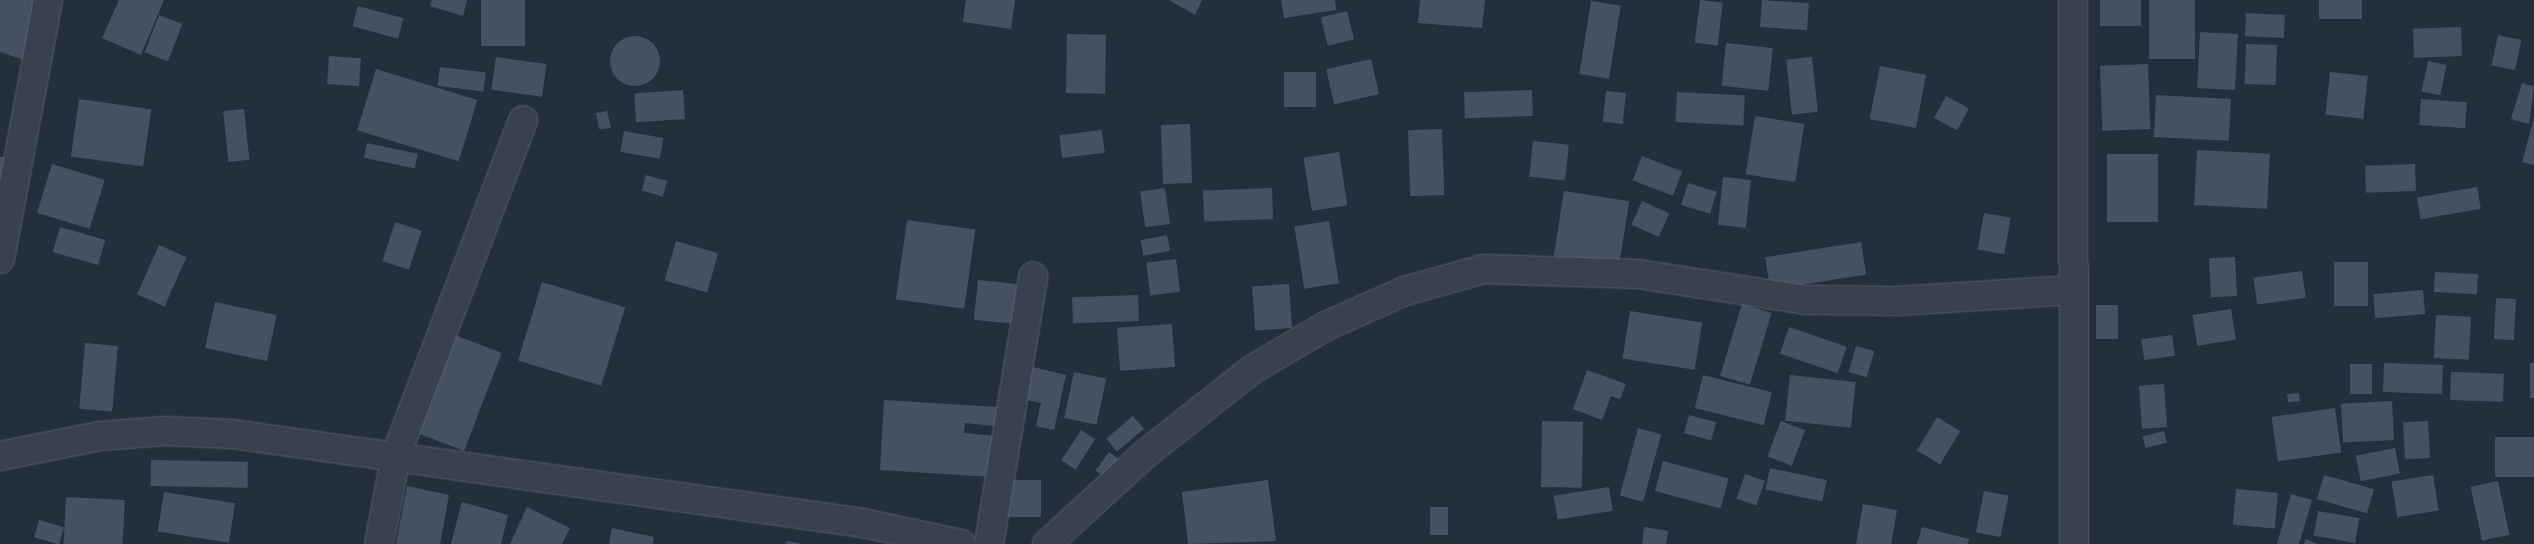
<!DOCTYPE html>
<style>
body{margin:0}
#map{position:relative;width:2534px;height:544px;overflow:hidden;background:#242f3e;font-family:Figtree,sans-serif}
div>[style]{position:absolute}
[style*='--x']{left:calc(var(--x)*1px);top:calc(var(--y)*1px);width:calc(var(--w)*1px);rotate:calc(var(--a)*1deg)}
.building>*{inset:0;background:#455162;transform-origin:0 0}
.round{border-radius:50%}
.roads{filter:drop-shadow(0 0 1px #565f6c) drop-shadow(0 0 1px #565f6c)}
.street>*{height:28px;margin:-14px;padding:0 14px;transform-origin:14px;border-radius:14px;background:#38414e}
span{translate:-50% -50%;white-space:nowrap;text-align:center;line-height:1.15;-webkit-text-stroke:4px #1d2633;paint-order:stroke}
</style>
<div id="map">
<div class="building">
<div style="clip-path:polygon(0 0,56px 0,42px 66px,0 52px)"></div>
<div style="clip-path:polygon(119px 0,164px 0,141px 55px,102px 38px)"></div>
<div style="clip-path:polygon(432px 0,467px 0,463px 16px,430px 6px)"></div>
<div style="left:481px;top:0;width:44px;height:46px"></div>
<div style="clip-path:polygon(966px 0,1015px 0,1011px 29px,963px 22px)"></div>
<div style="clip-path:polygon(1169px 0,1202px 0,1195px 15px)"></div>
<div style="clip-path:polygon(1281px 0,1335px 0,1336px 10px,1284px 18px)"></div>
<div style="clip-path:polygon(1420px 0,1485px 0,1482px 28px,1418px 23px)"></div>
<div style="left:1700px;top:0;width:23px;height:43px;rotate:7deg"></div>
<div style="left:1762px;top:0;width:47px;height:27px;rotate:4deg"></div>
<div style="left:2100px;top:0;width:41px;height:26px"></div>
<div style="left:2149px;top:0;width:46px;height:59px"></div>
<div style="left:2319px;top:0;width:43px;height:19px"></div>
<div style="left:1591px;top:1px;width:30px;height:74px;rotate:9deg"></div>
<div style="left:358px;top:6px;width:47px;height:21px;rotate:15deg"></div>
<div style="left:1347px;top:11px;width:29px;height:27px;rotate:76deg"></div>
<div style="left:2246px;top:13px;width:39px;height:23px;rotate:3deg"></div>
<div style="left:159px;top:15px;width:25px;height:40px;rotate:21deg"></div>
<div style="left:2461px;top:27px;width:29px;height:48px;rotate:88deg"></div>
<div style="left:2200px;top:32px;width:38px;height:56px;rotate:3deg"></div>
<div style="left:1067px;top:34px;width:39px;height:59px;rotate:1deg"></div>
<div style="left:2498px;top:35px;width:24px;height:31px;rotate:12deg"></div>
<div class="round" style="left:610px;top:36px;width:50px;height:50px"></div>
<div style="left:1726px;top:43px;width:47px;height:43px;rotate:6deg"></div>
<div style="left:2246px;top:44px;width:31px;height:40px;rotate:2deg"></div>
<div style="left:329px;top:56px;width:32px;height:28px;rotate:4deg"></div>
<div style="left:496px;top:57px;width:51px;height:33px;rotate:8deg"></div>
<div style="left:1812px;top:57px;width:55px;height:26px;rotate:84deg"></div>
<div style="left:1371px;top:59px;width:36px;height:46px;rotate:77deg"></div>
<div style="left:2428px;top:61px;width:19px;height:31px;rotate:12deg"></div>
<div style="left:2148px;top:64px;width:65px;height:48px;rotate:88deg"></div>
<div style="left:1880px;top:66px;width:47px;height:54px;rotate:11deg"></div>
<div style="left:440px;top:67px;width:46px;height:19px;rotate:7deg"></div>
<div style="left:376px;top:69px;width:106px;height:64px;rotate:17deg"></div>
<div style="left:1284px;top:72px;width:32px;height:35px"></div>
<div style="left:2330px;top:72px;width:38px;height:43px;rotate:6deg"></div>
<div style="clip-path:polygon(2522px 83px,2534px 87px,2529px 124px,2511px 119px)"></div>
<div style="left:683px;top:90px;width:29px;height:49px;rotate:86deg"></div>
<div style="left:1532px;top:90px;width:26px;height:68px;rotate:88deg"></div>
<div style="left:1606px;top:91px;width:20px;height:31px;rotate:6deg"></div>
<div style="left:1677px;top:92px;width:68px;height:30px;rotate:3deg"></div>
<div style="left:2156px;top:95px;width:75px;height:42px;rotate:3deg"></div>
<div style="left:1946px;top:96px;width:26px;height:25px;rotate:28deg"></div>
<div style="left:79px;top:99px;width:73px;height:58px;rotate:8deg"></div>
<div style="left:2421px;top:99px;width:46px;height:26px;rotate:4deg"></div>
<div style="left:244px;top:109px;width:51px;height:21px;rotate:84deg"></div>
<div style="clip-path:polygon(607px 111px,611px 128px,599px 129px,596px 113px)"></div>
<div style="left:1755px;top:116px;width:50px;height:59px;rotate:9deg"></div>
<div style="clip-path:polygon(2534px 118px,2534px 165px,2522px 162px)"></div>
<div style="left:1190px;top:124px;width:59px;height:29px;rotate:88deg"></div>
<div style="left:1442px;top:129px;width:66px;height:34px;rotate:88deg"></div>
<div style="left:1102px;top:130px;width:23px;height:43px;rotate:83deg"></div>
<div style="left:624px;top:131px;width:40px;height:21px;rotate:10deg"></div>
<div style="left:1533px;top:141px;width:36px;height:36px;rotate:6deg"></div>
<div style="left:367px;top:143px;width:52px;height:15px;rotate:12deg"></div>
<div style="left:2197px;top:150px;width:73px;height:55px;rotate:3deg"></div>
<div style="left:1339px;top:152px;width:54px;height:36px;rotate:81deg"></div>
<div style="left:2107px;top:154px;width:51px;height:68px"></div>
<div style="left:1642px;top:156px;width:43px;height:26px;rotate:21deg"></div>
<div style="clip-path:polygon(0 157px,5px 157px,0 203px)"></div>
<div style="left:52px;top:164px;width:55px;height:51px;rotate:17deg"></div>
<div style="left:2415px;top:164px;width:27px;height:50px;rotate:88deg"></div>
<div style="left:646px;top:175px;width:22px;height:16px;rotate:16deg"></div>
<div style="left:1723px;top:177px;width:28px;height:48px;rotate:6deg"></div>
<div style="left:1688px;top:183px;width:30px;height:23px;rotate:17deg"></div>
<div style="left:2477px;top:187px;width:22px;height:61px;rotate:80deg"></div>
<div style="left:1165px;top:188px;width:36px;height:25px;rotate:82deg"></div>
<div style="left:1272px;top:188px;width:31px;height:69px;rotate:88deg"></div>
<div style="left:1564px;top:191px;width:66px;height:66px;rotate:9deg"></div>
<div style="left:1642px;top:201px;width:30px;height:26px;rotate:24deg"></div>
<div style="left:1984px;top:213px;width:27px;height:37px;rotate:10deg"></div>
<div style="left:907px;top:220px;width:69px;height:80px;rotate:8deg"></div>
<div style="left:1329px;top:221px;width:63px;height:35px;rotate:81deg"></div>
<div style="left:395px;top:222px;width:28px;height:41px;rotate:18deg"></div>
<div style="left:60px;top:227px;width:47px;height:26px;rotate:16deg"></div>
<div style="left:1167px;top:235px;width:16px;height:27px;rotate:79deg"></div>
<div style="left:676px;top:241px;width:44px;height:41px;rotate:16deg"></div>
<div style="left:1861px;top:242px;width:33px;height:97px;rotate:81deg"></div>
<div style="left:159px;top:245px;width:30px;height:54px;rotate:24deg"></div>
<div style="left:2235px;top:257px;width:39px;height:26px;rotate:87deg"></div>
<div style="left:1176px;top:259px;width:33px;height:30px;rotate:83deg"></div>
<div style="left:2334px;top:262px;width:34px;height:44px"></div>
<div style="left:2302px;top:271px;width:27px;height:49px;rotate:82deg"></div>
<div style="left:2435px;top:272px;width:43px;height:20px;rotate:3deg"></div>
<div style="left:978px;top:280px;width:39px;height:40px;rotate:6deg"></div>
<div style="left:542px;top:282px;width:87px;height:82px;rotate:17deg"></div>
<div style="left:1289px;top:284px;width:44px;height:37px;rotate:86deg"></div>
<div style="left:2423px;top:290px;width:24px;height:50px;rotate:85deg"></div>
<div style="left:1138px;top:295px;width:26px;height:66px;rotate:88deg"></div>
<div style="left:2496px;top:298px;width:20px;height:41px;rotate:3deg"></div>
<div style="left:215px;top:302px;width:63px;height:47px;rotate:12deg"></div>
<div style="left:1742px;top:304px;width:31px;height:75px;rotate:17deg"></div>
<div style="left:2096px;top:305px;width:22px;height:34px"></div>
<div style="left:2231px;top:309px;width:31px;height:39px;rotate:81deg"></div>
<div style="left:1630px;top:311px;width:73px;height:48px;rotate:9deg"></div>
<div style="left:2436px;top:315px;width:35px;height:43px;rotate:3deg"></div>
<div style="left:1172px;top:324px;width:43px;height:55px;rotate:86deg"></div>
<div style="left:1789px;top:327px;width:61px;height:28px;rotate:19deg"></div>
<div style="left:455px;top:335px;width:50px;height:105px;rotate:21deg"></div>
<div style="left:2172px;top:335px;width:21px;height:31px;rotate:82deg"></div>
<div style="left:85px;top:343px;width:33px;height:66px;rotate:5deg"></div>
<div style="left:1856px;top:346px;width:19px;height:27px;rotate:16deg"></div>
<div style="left:2384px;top:363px;width:59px;height:29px;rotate:2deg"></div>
<div style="left:2530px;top:363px;width:4px;height:35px"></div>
<div style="left:2350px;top:364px;width:22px;height:30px"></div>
<div style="clip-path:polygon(1029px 366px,1066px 375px,1054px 430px,1036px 426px,1041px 403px,1022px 399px)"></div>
<div style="clip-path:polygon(1587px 370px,1626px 384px,1620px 399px,1611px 396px,1602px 420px,1573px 409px)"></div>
<div style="left:1074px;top:372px;width:33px;height:47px;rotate:12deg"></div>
<div style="left:2451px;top:372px;width:53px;height:28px;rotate:2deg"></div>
<div style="left:1703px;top:375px;width:71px;height:34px;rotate:14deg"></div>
<div style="left:1790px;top:375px;width:66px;height:46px;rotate:6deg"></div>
<div style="left:2164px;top:384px;width:43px;height:25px;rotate:86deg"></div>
<div style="left:2299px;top:393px;width:8px;height:12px;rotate:83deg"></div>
<div style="clip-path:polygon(884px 400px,997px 407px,995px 426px,965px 423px,964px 433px,995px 436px,993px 477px,880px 470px)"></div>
<div style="left:2392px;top:401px;width:39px;height:51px;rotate:87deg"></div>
<div style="left:2335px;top:408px;width:45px;height:64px;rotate:82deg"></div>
<div style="left:1689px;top:415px;width:28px;height:19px;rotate:15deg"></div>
<div style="left:1133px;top:416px;width:17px;height:35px;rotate:50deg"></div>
<div style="left:1937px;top:417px;width:27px;height:39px;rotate:31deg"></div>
<div style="left:1542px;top:421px;width:41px;height:66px;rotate:1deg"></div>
<div style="left:1781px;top:421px;width:26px;height:38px;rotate:21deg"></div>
<div style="left:2428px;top:421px;width:37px;height:25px;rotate:87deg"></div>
<div style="left:1638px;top:428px;width:24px;height:70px;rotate:15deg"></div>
<div style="left:1081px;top:430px;width:17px;height:36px;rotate:33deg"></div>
<div style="left:2164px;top:431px;width:12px;height:22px;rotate:76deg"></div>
<div style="left:2495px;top:437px;width:39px;height:40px"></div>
<div style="left:2395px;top:448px;width:26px;height:40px;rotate:79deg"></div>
<div style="left:1109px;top:452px;width:19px;height:23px;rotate:36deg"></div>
<div style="left:151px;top:460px;width:97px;height:26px;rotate:1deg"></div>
<div style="left:1663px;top:461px;width:68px;height:31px;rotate:15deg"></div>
<div style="left:1770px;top:468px;width:58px;height:22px;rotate:12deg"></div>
<div style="left:1745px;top:474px;width:21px;height:26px;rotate:19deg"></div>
<div style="left:2324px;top:475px;width:52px;height:25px;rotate:16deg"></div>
<div style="left:2433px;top:475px;width:36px;height:42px;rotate:81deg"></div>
<div style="left:1008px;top:480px;width:33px;height:37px"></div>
<div style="clip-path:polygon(1268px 480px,1276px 541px,1188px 544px,1182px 492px)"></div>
<div style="left:2498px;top:481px;width:55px;height:28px;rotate:78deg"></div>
<div style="clip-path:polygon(407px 486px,449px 495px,440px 544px,396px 544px)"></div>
<div style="left:1609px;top:487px;width:24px;height:56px;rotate:81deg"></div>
<div style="left:2236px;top:489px;width:42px;height:36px;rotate:5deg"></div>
<div style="left:1984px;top:491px;width:25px;height:42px;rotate:11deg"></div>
<div style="left:164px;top:492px;width:72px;height:40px;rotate:9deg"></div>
<div style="clip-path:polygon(2291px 494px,2312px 500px,2299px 544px,2277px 544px)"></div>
<div style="left:66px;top:497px;width:59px;height:47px;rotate:3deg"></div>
<div style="clip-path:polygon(462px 502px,508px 515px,501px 544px,451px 544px)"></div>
<div style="clip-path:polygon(1863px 504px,1897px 510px,1891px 544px,1856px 544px)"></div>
<div style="clip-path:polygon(527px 507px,570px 528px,562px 544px,510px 544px)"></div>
<div style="left:1430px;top:507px;width:18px;height:28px"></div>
<div style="left:2318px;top:511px;width:42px;height:25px;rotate:10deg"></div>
<div style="left:39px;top:520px;width:26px;height:18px;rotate:16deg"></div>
<div style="clip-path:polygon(1644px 527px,1668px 531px,1666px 544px,1642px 544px)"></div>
<div style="clip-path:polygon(1922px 527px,1969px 539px,1968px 544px,1917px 544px)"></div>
<div style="clip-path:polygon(612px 528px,654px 537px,653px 544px,609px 544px)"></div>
<div style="clip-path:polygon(2306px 539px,2317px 544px,2304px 544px)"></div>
<div style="clip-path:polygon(787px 541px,799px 543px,799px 544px,786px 544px)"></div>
</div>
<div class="roads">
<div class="street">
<div style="--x:2073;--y:0;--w:544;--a:89.89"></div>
<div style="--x:0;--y:259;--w:263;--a:-79.5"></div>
<div style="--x:0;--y:456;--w:102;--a:-11.3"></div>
<div style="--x:100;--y:436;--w:65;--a:-4.4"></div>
<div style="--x:165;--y:431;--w:67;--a:2.6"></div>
<div style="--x:232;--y:434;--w:637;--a:8.03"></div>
<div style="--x:863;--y:523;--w:100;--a:12.1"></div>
<div style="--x:379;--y:544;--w:91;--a:-79.2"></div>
<div style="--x:396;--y:455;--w:358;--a:-69.2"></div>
<div style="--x:989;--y:544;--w:271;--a:-80.6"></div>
<div style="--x:1047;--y:544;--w:132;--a:-42.5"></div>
<div style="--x:1144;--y:455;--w:139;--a:-38.3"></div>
<div style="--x:1253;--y:369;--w:85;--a:-30.5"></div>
<div style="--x:1326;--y:326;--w:86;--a:-23.9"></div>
<div style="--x:1405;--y:291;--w:82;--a:-15.6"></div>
<div style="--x:1484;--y:269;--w:154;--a:1.9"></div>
<div style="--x:1638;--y:274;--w:170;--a:8.8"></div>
<div style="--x:1806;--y:300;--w:91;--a:0.6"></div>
<div style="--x:1897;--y:301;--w:176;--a:-3.6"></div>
</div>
</div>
</div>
